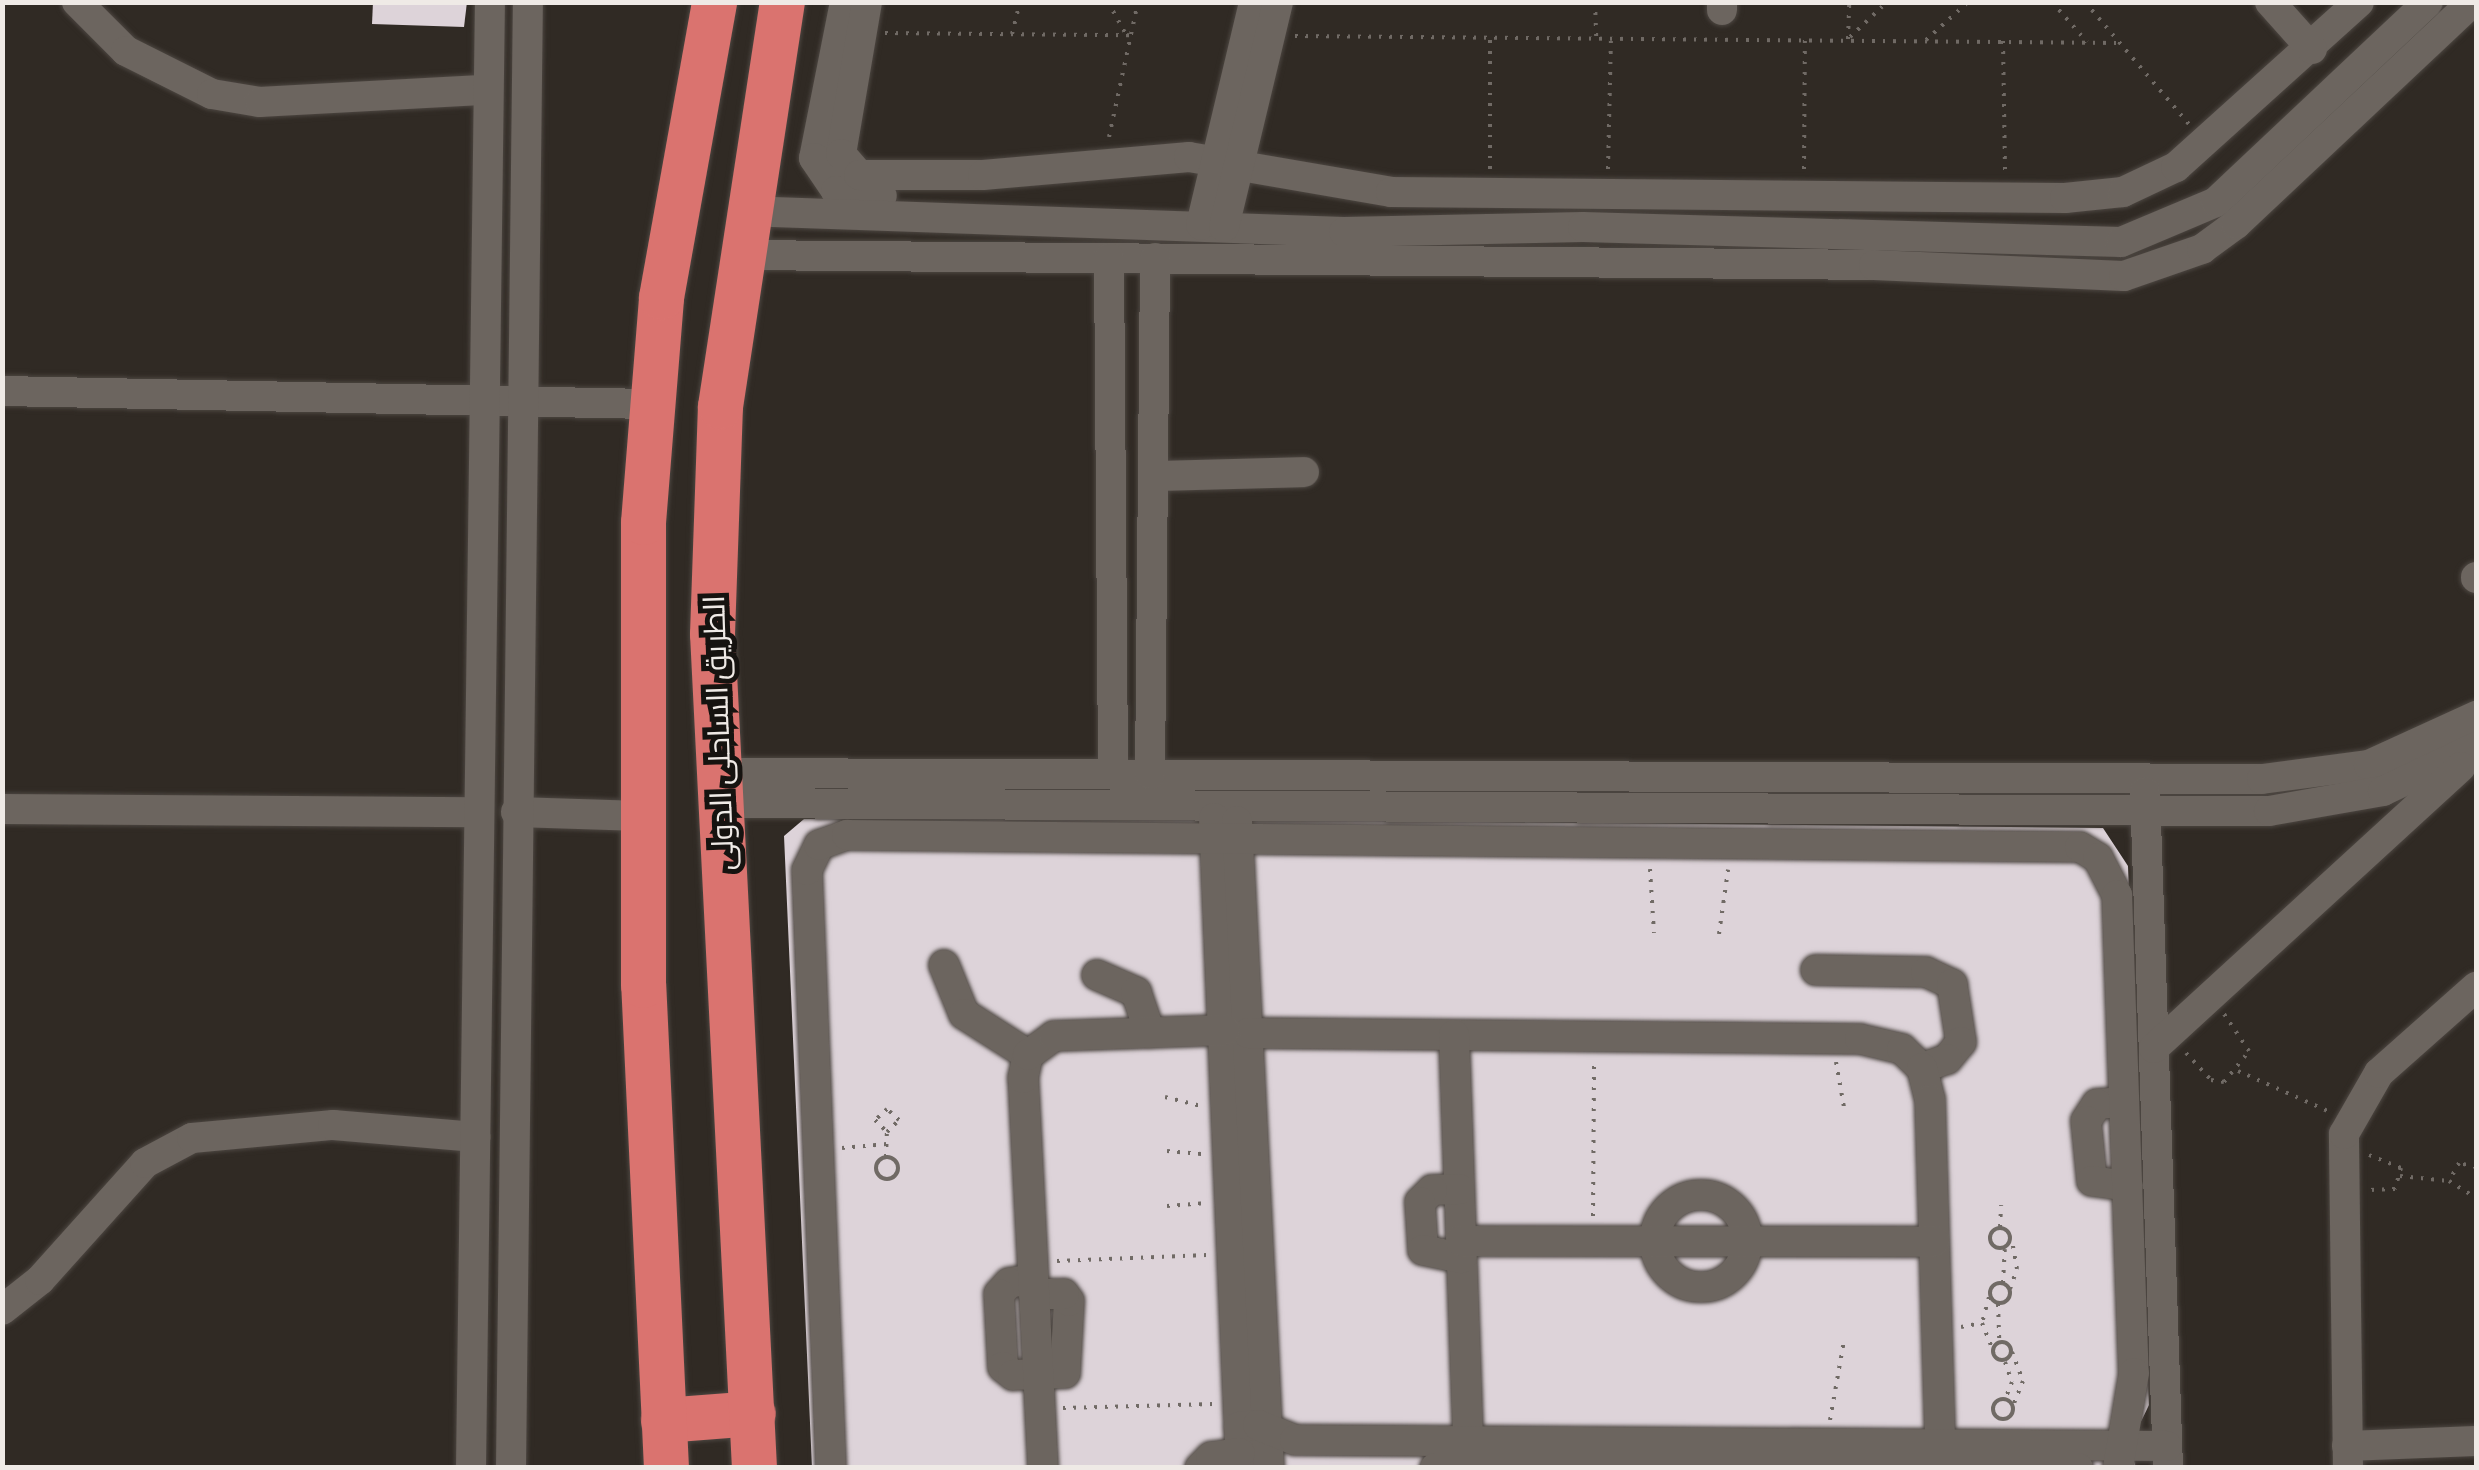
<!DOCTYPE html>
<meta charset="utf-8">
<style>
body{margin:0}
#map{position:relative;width:2479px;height:1470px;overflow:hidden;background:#302a24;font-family:Manrope,Cairo,sans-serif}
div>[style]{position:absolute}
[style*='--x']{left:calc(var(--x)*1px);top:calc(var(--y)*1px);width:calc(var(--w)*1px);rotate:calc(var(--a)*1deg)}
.building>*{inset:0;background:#ddd3d9}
.path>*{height:4px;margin-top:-2px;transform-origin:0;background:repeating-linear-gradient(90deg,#706a65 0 2.5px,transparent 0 10.5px)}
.path>.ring{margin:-2px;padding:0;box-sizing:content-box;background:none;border:4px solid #706a65;border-radius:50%}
.roads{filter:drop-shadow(0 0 2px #4c4641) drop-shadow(0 0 2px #4c4641)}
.minor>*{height:30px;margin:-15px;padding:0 15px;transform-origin:15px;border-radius:15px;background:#6c655f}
.minor>.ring{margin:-15px;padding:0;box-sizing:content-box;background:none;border:30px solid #6c655f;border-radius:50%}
.highway>*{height:45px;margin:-22.5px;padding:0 22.5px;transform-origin:22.5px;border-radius:22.5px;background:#da736f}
span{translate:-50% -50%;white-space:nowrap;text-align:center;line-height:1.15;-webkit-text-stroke:10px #161310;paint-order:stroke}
.street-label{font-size:30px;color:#efeae6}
.frame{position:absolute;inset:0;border:5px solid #efeae6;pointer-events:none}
</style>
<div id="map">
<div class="building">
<div style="clip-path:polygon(373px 2px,467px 2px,464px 27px,372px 24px)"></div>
<div style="clip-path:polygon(1075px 818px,2103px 828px,2128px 866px,2149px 1405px,2136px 1432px,2135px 1468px,812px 1468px,784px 836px,804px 819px)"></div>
</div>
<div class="path">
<div style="--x:1108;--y:2;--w:35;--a:61"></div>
<div style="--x:1595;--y:2;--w:38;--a:88"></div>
<div style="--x:2052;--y:2;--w:53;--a:48.8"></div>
<div style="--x:2085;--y:2;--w:160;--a:49.6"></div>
<div style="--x:885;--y:33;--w:246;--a:0.5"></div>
<div style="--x:1012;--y:34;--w:33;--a:-76"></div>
<div style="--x:1295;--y:36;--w:824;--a:0.49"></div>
<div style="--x:1850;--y:37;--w:51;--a:-43.4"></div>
<div style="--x:1848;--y:39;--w:37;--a:-88"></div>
<div style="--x:1926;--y:40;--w:57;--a:-42.1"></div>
<div style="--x:2003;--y:41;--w:130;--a:89.1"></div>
<div style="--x:1109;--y:137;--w:138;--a:-77.9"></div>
<div style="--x:1490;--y:169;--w:130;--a:-90"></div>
<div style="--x:1608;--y:169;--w:129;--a:-88.7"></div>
<div style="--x:1804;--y:169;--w:130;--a:-89.6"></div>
<div style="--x:1650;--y:869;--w:64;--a:86.4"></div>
<div style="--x:1719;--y:934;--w:65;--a:-82"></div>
<div style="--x:2186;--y:1053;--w:37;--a:47"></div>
<div style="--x:2211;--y:1080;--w:13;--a:9"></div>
<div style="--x:2224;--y:1082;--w:40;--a:-51"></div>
<div style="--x:2249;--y:1051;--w:45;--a:-124"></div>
<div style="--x:1836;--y:1062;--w:52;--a:80"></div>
<div style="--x:2238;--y:1071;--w:101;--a:24"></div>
<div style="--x:1165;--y:1097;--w:38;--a:14"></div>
<div style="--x:842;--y:1148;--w:45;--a:-5.1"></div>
<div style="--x:1167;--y:1151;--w:37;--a:5"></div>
<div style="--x:2369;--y:1155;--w:35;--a:22"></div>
<div style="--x:2401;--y:1168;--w:22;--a:106"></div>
<div style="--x:2395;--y:1189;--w:26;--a:178"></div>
<div class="ring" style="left:876px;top:1157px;width:18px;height:18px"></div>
<div style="--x:886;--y:1157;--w:25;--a:-88"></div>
<div style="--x:887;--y:1132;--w:17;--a:-45"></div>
<div style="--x:899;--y:1120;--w:16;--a:-137"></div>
<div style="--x:887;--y:1109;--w:16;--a:137"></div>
<div style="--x:875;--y:1120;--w:17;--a:45"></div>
<div style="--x:2476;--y:1167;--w:17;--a:-167"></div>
<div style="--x:2459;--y:1163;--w:21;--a:119"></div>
<div style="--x:2449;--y:1181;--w:32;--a:32"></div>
<div style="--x:2400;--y:1176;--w:49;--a:5.8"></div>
<div style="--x:1167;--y:1206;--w:40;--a:-4.3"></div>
<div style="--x:1593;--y:1216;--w:155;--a:-89.6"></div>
<div style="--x:2000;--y:1227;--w:22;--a:-87"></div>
<div class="ring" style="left:1990px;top:1228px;width:16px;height:16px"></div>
<div style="--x:1057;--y:1261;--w:150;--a:-2.3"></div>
<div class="ring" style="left:1990px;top:1283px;width:16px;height:16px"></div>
<div style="--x:2003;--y:1283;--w:34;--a:-87"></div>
<div style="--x:2010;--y:1289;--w:21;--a:-71"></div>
<div style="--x:2017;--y:1269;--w:28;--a:-100"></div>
<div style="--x:1989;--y:1297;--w:27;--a:105"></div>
<div style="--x:1982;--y:1323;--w:32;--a:68"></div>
<div style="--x:1998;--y:1304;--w:38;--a:88"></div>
<div style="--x:1961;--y:1327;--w:20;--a:-11"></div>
<div class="ring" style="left:1993px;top:1342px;width:14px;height:14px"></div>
<div style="--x:2012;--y:1352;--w:31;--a:69"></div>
<div style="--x:2023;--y:1381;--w:27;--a:112"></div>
<div style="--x:2005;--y:1362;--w:21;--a:71"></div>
<div style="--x:2012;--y:1382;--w:18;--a:112"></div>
<div class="ring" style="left:1993px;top:1399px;width:16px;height:16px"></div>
<div style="--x:1063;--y:1408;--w:150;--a:-1.5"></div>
<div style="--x:1830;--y:1420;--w:80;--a:-80"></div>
</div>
<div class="roads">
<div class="minor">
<div style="--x:77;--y:2;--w:69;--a:45"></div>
<div style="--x:126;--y:51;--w:96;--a:26.6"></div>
<div style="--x:212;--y:94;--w:49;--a:9.5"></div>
<div style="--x:260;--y:102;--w:225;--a:-3.1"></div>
<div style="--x:845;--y:2;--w:159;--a:101.2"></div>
<div style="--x:814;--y:158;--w:40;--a:56"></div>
<div style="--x:836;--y:191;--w:46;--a:6.2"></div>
<div style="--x:867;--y:2;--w:154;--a:99.7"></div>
<div style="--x:841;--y:154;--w:28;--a:49"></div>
<div style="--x:859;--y:175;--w:124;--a:0"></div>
<div style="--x:983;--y:175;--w:207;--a:-5"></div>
<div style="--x:1189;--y:157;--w:205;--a:9.8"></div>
<div style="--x:1391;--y:192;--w:674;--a:0.51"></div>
<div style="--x:2065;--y:198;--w:58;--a:-5.9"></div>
<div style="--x:2123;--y:192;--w:59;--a:-25.3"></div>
<div style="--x:2176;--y:167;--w:246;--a:-42"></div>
<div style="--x:2270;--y:2;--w:63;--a:48.2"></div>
<div style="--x:1722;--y:10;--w:8;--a:-90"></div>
<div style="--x:744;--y:211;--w:600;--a:2"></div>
<div style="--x:1344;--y:232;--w:239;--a:-1.2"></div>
<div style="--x:1583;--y:227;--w:538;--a:1.6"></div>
<div style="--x:2121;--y:242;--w:103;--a:-22.8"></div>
<div style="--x:2216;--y:202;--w:291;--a:-43.3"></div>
<div style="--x:1201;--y:225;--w:229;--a:-76.6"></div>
<div style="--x:1224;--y:227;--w:231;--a:-76.5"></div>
<div style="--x:738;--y:255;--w:1136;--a:0.5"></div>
<div style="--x:1874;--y:265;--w:250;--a:2.5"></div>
<div style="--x:2124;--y:276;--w:83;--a:-19.1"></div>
<div style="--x:2202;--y:249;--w:42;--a:-36.3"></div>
<div style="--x:2236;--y:224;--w:324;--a:-43.2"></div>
<div style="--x:1109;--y:258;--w:515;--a:89.55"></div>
<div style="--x:2;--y:391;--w:648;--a:1.15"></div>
<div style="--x:1154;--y:476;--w:150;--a:-1.5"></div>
<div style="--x:2476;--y:578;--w:1;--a:-90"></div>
<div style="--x:716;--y:773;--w:1546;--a:0.22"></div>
<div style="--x:2262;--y:779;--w:108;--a:-7.5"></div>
<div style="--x:2369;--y:765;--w:118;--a:-24.6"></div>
<div style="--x:1150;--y:774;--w:516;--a:-89.44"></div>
<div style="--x:2145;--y:792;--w:676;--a:88.05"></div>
<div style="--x:717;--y:803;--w:1552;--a:0.3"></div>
<div style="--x:2269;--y:811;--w:116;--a:-10"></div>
<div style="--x:2383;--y:791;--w:103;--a:-25.3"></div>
<div style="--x:2;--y:809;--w:474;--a:0.4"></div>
<div style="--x:516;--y:812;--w:125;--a:1.8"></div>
<div style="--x:1214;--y:818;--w:651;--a:87.62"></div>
<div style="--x:1237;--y:821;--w:648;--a:87.17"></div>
<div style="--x:944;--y:965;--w:53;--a:67.8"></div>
<div style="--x:964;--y:1014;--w:76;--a:32.6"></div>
<div style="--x:1816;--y:970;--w:110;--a:1"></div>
<div style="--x:1926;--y:972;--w:29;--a:25"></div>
<div style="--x:1952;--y:984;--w:59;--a:81.2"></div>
<div style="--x:1961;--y:1042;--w:22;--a:129"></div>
<div style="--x:1947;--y:1059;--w:27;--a:160"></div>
<div style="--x:1097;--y:975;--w:43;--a:23.6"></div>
<div style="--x:1136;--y:992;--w:43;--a:71.1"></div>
<div style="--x:1248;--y:1033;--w:612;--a:0.56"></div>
<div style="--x:1860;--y:1039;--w:43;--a:13.4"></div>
<div style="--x:1902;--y:1049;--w:28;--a:44"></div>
<div style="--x:1922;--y:1068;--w:33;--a:76"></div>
<div style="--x:1930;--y:1100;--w:343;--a:88.3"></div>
<div style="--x:1454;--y:1035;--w:406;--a:88"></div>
<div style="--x:2154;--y:1048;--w:416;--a:-42.5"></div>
<div style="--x:2124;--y:1102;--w:27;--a:176"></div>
<div style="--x:2097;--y:1104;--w:20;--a:123"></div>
<div style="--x:2086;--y:1121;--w:60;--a:84.3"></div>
<div style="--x:2092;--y:1181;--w:36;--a:8"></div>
<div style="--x:1459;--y:1189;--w:27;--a:178"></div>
<div style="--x:1432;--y:1190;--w:17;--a:135"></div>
<div style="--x:1420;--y:1202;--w:48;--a:86.4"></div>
<div style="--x:1423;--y:1250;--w:39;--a:12"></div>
<div class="ring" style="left:1655px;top:1195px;width:62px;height:62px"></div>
<div style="--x:1461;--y:1241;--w:473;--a:0.1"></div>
<div style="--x:1033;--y:1279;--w:24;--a:171"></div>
<div style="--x:1009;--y:1283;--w:15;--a:132"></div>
<div style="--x:999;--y:1294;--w:73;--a:86.9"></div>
<div style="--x:1003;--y:1367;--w:13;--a:39"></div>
<div style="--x:1013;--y:1375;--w:52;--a:-2.2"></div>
<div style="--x:1065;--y:1373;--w:72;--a:-86.8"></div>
<div style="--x:1069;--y:1301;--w:9;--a:-126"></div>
<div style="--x:1064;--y:1294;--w:30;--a:180"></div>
<div style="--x:2;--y:1310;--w:48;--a:-38.3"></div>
<div style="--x:40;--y:1280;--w:157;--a:-48.1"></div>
<div style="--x:145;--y:1163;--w:53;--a:-28"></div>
<div style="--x:192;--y:1138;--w:142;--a:-5.3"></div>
<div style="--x:333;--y:1125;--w:143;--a:4.8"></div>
<div style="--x:1239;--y:1427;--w:19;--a:-6"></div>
<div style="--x:1258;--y:1425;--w:40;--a:22"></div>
<div style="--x:1295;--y:1440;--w:872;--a:0.39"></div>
<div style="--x:2347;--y:1446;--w:129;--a:-2.2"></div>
<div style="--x:471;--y:1468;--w:1466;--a:-89.26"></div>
<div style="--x:511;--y:1468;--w:1466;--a:-89.34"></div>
<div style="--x:831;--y:1468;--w:598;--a:-92.3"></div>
<div style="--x:807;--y:870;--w:28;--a:-64"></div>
<div style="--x:819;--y:845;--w:30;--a:-20"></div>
<div style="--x:847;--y:835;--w:1233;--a:0.56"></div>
<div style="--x:2080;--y:847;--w:21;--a:31"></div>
<div style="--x:2098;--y:858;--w:42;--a:62.8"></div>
<div style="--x:2117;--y:895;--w:478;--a:88"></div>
<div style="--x:2134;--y:1373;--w:96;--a:99.6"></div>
<div style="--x:1043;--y:1468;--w:391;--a:-92.9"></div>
<div style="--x:1023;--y:1078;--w:24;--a:-78"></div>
<div style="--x:1028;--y:1055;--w:32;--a:-36"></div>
<div style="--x:1054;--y:1036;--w:171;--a:-2"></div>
<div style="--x:1200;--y:1468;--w:16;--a:-45"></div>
<div style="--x:1211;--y:1457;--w:29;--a:-8"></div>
<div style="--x:1435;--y:1468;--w:643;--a:0"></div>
<div style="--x:2348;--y:1468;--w:334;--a:-90.7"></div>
<div style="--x:2344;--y:1134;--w:70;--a:-60.2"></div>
<div style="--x:2379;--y:1073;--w:130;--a:-41.6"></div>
</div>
<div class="highway">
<div style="--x:663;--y:1420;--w:90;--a:-4.4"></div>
<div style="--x:666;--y:1468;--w:484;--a:-92.7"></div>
<div style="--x:643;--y:985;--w:463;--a:-90"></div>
<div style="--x:643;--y:522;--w:226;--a:-85.4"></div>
<div style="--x:661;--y:297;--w:300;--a:-79.8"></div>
<div style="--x:754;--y:1468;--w:835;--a:-92.88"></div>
<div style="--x:712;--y:634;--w:228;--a:-88"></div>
<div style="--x:720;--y:406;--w:409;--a:-81.3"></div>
</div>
</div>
<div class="street-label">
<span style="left:718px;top:733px;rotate:-92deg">الطريق الساحلى الدولى</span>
</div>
<div class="frame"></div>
</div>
